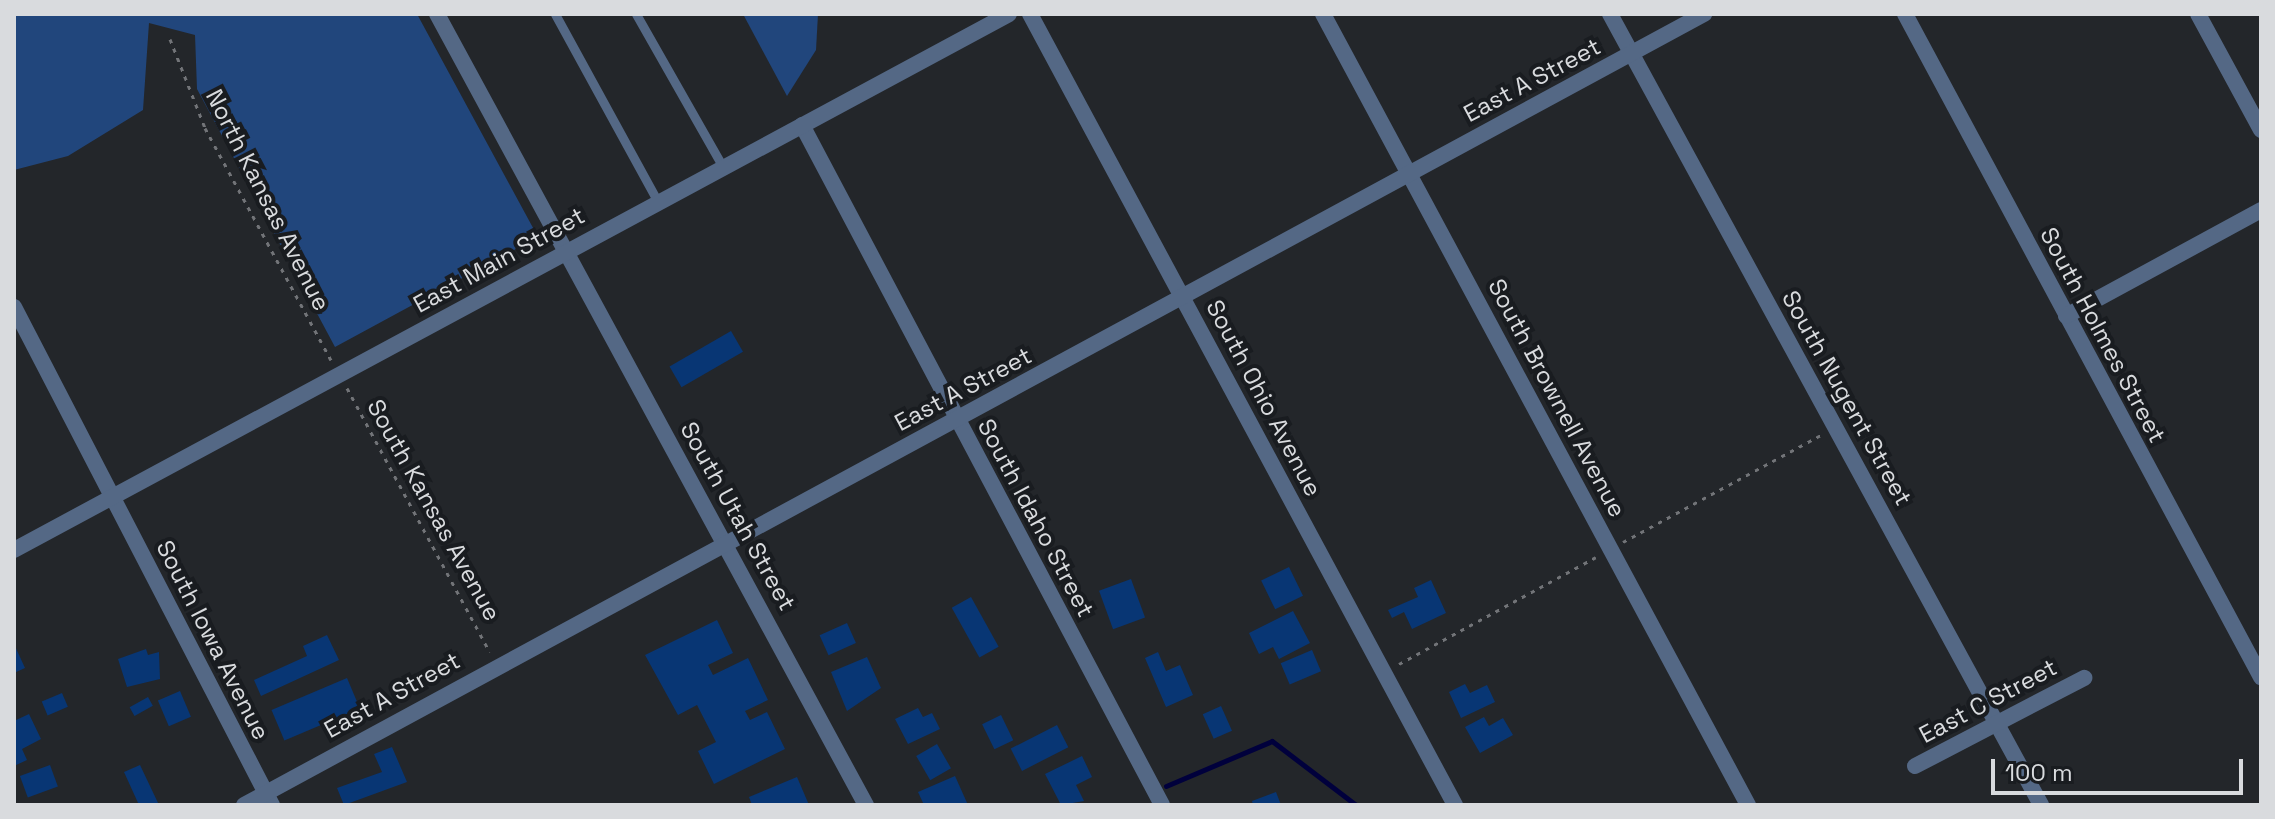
<!DOCTYPE html>
<style>
body{margin:0}
#map{position:relative;width:2275px;height:819px;overflow:hidden;background:#23262a;font-family:"Space Grotesk",sans-serif}
div>[style]{position:absolute}
[style*='--x']{left:calc(var(--x)*1px);top:calc(var(--y)*1px);width:calc(var(--w)*1px);rotate:calc(var(--a)*1deg)}
.green>*{inset:0;background:#21467c}
.stream>*{height:5px;margin:-2.5px;padding:0 2.5px;transform-origin:2.5px;border-radius:2.5px;background:#00003c}
.building>*{inset:0;background:#083674;transform-origin:0 0}
.path>*{height:3px;margin-top:-1.5px;transform-origin:0;background:repeating-linear-gradient(90deg,#727478 0 4px,transparent 0 10px)}
.service>*{height:9px;margin:-4.5px;padding:0 4.5px;transform-origin:4.5px;border-radius:4.5px;background:#546885}
.minor>*{height:16px;margin:-8px;padding:0 8px;transform-origin:8px;border-radius:8px;background:#546885}
.tertiary>*{height:16px;margin:-8px;padding:0 8px;transform-origin:8px;border-radius:8px;background:#546885}
span{translate:-50% -50%;white-space:nowrap;text-align:center;line-height:1.15;-webkit-text-stroke:8px #191c20;paint-order:stroke}
.street-label{font-size:24px;color:#d9dbde}
.frame{position:absolute;inset:0;border:16px solid #d9dbde;pointer-events:none}
.scale{position:absolute;left:1991px;top:759px;width:252px;height:36px;box-sizing:border-box;border:4px solid #d9dbde;border-top:0;padding-left:10px;font-size:24px;line-height:28px;white-space:nowrap;color:#d9dbde;-webkit-text-stroke:6px #191c20;paint-order:stroke}
</style>
<div id="map">
<div class="green">
<div style="clip-path:polygon(14px 14px,417px 14px,538px 237px,335px 347px,197px 89px,195px 35px,149px 23px,143px 110px,68px 156px,14px 170px)"></div>
<div style="clip-path:polygon(743px 14px,818px 14px,816px 50px,787px 96px)"></div>
</div>
<div class="stream">
<div style="--x:1166;--y:786;--w:115;--a:-23"></div>
<div style="--x:1272;--y:741;--w:106;--a:37.3"></div>
</div>
<div class="building">
<div style="left:731px;top:331px;width:24px;height:71px;rotate:60deg"></div>
<div style="left:1289px;top:567px;width:32px;height:31px;rotate:64deg"></div>
<div style="left:1131px;top:579px;width:41px;height:34px;rotate:70deg"></div>
<div style="clip-path:polygon(1431px 580px,1446px 613px,1412px 629px,1404px 612px,1392px 618px,1388px 610px,1418px 597px,1414px 588px)"></div>
<div style="left:971px;top:597px;width:57px;height:22px;rotate:61deg"></div>
<div style="clip-path:polygon(1293px 611px,1310px 643px,1279px 659px,1273px 647px,1259px 654px,1249px 633px)"></div>
<div style="clip-path:polygon(717px 620px,733px 653px,708px 665px,713px 675px,748px 658px,768px 700px,745px 711px,750px 720px,767px 712px,785px 749px,714px 784px,698px 751px,716px 742px,697px 705px,678px 715px,645px 655px)"></div>
<div style="left:847px;top:623px;width:22px;height:30px;rotate:66deg"></div>
<div style="clip-path:polygon(327px 635px,339px 660px,261px 696px,254px 680px,307px 656px,303px 646px)"></div>
<div style="clip-path:polygon(14px 644px,25px 668px,14px 673px)"></div>
<div style="clip-path:polygon(146px 649px,148px 655px,159px 652px,160px 679px,127px 687px,118px 659px)"></div>
<div style="left:1312px;top:650px;width:23px;height:34px;rotate:67deg"></div>
<div style="clip-path:polygon(1158px 652px,1166px 671px,1180px 665px,1193px 695px,1166px 707px,1145px 658px)"></div>
<div style="clip-path:polygon(867px 657px,881px 688px,847px 711px,831px 672px)"></div>
<div style="left:347px;top:678px;width:33px;height:82px;rotate:67deg"></div>
<div style="clip-path:polygon(1465px 684px,1470px 693px,1487px 685px,1495px 702px,1461px 718px,1449px 692px)"></div>
<div style="left:180px;top:691px;width:28px;height:24px;rotate:67deg"></div>
<div style="left:62px;top:693px;width:15px;height:22px;rotate:67deg"></div>
<div style="left:148px;top:697px;width:10px;height:21px;rotate:61deg"></div>
<div style="left:1221px;top:706px;width:27px;height:20px;rotate:66deg"></div>
<div style="clip-path:polygon(918px 708px,923px 717px,932px 713px,940px 729px,908px 744px,895px 719px)"></div>
<div style="clip-path:polygon(29px 714px,41px 739px,22px 749px,27px 760px,14px 766px,14px 721px)"></div>
<div style="left:1001px;top:715px;width:28px;height:21px;rotate:64deg"></div>
<div style="clip-path:polygon(1484px 717px,1489px 726px,1503px 718px,1513px 735px,1480px 753px,1465px 727px)"></div>
<div style="left:1057px;top:725px;width:25px;height:52px;rotate:63deg"></div>
<div style="left:937px;top:744px;width:28px;height:24px;rotate:60deg"></div>
<div style="clip-path:polygon(392px 747px,407px 782px,344px 805px,337px 788px,382px 772px,374px 754px)"></div>
<div style="clip-path:polygon(1082px 756px,1092px 777px,1076px 785px,1084px 801px,1061px 805px,1045px 774px)"></div>
<div style="left:50px;top:765px;width:23px;height:32px;rotate:70deg"></div>
<div style="clip-path:polygon(140px 765px,159px 805px,139px 805px,124px 772px)"></div>
<div style="clip-path:polygon(955px 776px,968px 805px,924px 805px,918px 792px)"></div>
<div style="clip-path:polygon(797px 777px,809px 805px,752px 805px,749px 797px)"></div>
<div style="clip-path:polygon(1276px 792px,1281px 805px,1253px 805px,1252px 801px)"></div>
</div>
<div class="path">
<div style="--x:170;--y:39;--w:96;--a:68.5"></div>
<div style="--x:205;--y:128;--w:264;--a:61.5"></div>
<div style="--x:347;--y:388;--w:300;--a:61.6"></div>
<div style="--x:1623;--y:542;--w:225;--a:-28.4"></div>
<div style="--x:1399;--y:664;--w:224;--a:-28.5"></div>
</div>
<div class="service">
<div style="--x:555;--y:14;--w:214;--a:61.3"></div>
<div style="--x:636;--y:14;--w:176;--a:60.4"></div>
</div>
<div class="minor">
<div style="--x:437;--y:14;--w:900;--a:61.53"></div>
<div style="--x:1030;--y:14;--w:898;--a:61.75"></div>
<div style="--x:1323;--y:14;--w:898;--a:61.75"></div>
<div style="--x:1610;--y:14;--w:901;--a:61.41"></div>
<div style="--x:1905;--y:14;--w:753;--a:61.77"></div>
<div style="--x:2198;--y:14;--w:132;--a:61.5"></div>
<div style="--x:802;--y:125;--w:769;--a:62.1"></div>
<div style="--x:14;--y:307;--w:561;--a:62.61"></div>
<div style="--x:2066;--y:316;--w:222;--a:-28.5"></div>
<div style="--x:1915;--y:766;--w:191;--a:-27.5"></div>
<div style="--x:244;--y:805;--w:1661;--a:-28.45"></div>
</div>
<div class="tertiary">
<div style="--x:14;--y:550;--w:1130;--a:-28.31"></div>
</div>
<div class="street-label">
<span style="left:1532px;top:80px;rotate:-28deg">East A Street</span>
<span style="left:268px;top:200px;rotate:63deg">North Kansas Avenue</span>
<span style="left:499px;top:260px;rotate:-29deg">East Main Street</span>
<span style="left:2103px;top:335px;rotate:62deg">South Holmes Street</span>
<span style="left:963px;top:389px;rotate:-28deg">East A Street</span>
<span style="left:1264px;top:398px;rotate:62deg">South Ohio Avenue</span>
<span style="left:1557px;top:398px;rotate:62deg">South Brownell Avenue</span>
<span style="left:1847px;top:398px;rotate:61deg">South Nugent Street</span>
<span style="left:434px;top:510px;rotate:61deg">South Kansas Avenue</span>
<span style="left:738px;top:516px;rotate:61deg">South Utah Street</span>
<span style="left:1036px;top:518px;rotate:62deg">South Idaho Street</span>
<span style="left:213px;top:640px;rotate:63deg">South Iowa Avenue</span>
<span style="left:392px;top:695px;rotate:-29deg">East A Street</span>
<span style="left:1988px;top:701px;rotate:-28deg">East C Street</span>
</div>
<div class="frame"></div>
<div class="scale">100 m</div>
</div>
